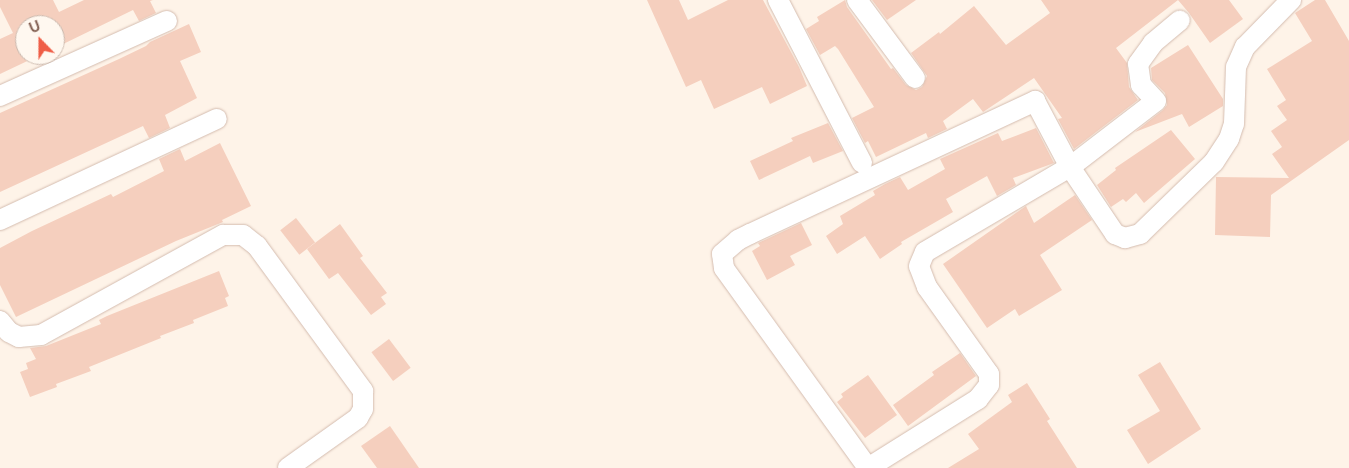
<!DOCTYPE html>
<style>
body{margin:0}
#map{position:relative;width:1349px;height:468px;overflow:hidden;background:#fef3e8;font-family:Raleway,sans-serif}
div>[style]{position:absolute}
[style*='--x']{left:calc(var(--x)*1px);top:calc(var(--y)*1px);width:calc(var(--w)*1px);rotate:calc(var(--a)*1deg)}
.building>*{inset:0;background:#f5cfbe;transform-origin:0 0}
.roads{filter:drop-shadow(0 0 1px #d4bcaf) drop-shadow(0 0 1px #d4bcaf)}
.minor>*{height:20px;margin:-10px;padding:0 10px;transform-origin:10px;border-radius:10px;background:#fff}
span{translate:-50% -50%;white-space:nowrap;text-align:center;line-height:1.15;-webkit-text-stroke:4.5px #fff8f0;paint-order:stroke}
.north{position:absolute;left:15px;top:15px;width:50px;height:50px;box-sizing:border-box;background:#fff8f0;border:1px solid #cab8ad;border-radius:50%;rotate:338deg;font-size:14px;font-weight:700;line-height:20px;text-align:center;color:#7b5749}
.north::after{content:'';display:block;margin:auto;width:18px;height:22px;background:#ef5d46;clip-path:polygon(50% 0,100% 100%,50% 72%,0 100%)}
</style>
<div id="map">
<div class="building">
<div style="clip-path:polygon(0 0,53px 0,59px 12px,84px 0,153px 0,150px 1px,156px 13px,139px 21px,133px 10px,55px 48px,55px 25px,25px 25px,25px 55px,40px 55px,0 74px,0 39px,13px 33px,0 7px)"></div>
<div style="clip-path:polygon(647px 0,679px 0,688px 20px,728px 0,763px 0,799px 67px,807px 86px,770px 104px,762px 87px,714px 109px,701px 80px,686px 87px)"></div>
<div style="clip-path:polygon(845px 0,847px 7px,891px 69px,893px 68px,906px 85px,916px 90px,922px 87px,927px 76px,911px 53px,939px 32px,940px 34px,974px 6px,1006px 45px,1050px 13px,1041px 0,1229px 0,1243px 19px,1210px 43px,1189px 13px,1178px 0,1116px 48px,1127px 63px,1129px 87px,1138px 100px,1074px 149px,1058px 119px,1062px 118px,1034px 78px,983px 112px,973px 99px,943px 121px,947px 129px,928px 138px,926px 133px,876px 157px,868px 141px,865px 143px,852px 118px,874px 107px,838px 49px,835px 46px,820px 55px,806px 29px,819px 21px,817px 17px)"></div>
<div style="clip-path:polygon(872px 0,916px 0,887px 20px)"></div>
<div style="clip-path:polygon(1315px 0,1325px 0,1349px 41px,1349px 140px,1271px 195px,1270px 237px,1215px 235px,1216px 177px,1289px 178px,1272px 154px,1282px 147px,1271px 131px,1287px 120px,1277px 106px,1286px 100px,1267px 69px,1312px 41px,1295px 13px)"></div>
<div style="clip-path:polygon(189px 24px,201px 52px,180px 61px,197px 98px,165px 115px,170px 128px,149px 138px,143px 126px,0 192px,0 113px,119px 59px,146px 46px,150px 42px)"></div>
<div style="clip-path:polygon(1188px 45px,1223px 99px,1223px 106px,1189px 127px,1182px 114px,1135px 132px,1163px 110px,1167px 105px,1165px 93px,1152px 80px,1151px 68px)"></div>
<div style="clip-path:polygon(828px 123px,843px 151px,813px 163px,810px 156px,759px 180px,750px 161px,793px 141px,791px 138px)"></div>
<div style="clip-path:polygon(1036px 128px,1054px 163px,1013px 178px,1016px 185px,997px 196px,987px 176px,946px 199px,953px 212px,901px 242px,902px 244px,880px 259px,865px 236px,837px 254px,826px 236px,843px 224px,840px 216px,875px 195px,873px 191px,885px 184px,900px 177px,908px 190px,945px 169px,940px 159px,998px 133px,1002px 141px)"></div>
<div style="clip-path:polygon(1171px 130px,1195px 159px,1144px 203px,1136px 193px,1126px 202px,1123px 199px,1111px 207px,1097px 185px,1116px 170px,1115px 168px)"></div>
<div style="clip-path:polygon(220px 143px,251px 206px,222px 220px,223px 222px,176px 241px,16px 317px,0 285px,0 248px,32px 231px,111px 194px,113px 197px,164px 171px,159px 159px,180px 149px,185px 161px)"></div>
<div style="clip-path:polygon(1075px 195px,1092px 220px,1040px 255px,1062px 290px,1019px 316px,1015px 309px,987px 328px,943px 264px,1026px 206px,1034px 223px)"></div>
<div style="left:296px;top:218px;width:31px;height:20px;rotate:52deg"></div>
<div style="clip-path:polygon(801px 223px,812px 245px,790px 256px,795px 265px,767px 280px,752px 251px,760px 246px,758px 243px)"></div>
<div style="clip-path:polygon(340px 224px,363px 256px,360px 258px,387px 293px,381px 297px,386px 304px,371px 315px,338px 273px,329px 279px,307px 249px)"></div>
<div style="clip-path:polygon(219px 271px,229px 296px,225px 298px,228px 306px,193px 320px,194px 323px,160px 336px,161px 338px,89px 367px,91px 371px,56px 384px,57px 387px,30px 397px,20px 372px,28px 369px,26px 363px,36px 359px,30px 348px,46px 346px,101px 324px,99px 320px,107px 316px)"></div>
<div style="left:389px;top:339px;width:36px;height:22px;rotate:53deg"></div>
<div style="clip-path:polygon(960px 353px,976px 376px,908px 426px,893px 405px,934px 375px,932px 372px)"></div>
<div style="clip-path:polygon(1160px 362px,1201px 429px,1148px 464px,1127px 430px,1160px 411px,1138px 375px)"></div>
<div style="clip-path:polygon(868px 375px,897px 415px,865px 438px,837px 402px,843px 397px,841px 394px)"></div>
<div style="clip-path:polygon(1027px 383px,1050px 419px,1047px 421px,1077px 468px,948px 468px,979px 449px,968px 434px,1012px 402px,1008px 395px)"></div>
<div style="clip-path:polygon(390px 426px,419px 468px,377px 468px,361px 446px)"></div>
</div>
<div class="roads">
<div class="minor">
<div style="--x:778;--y:0;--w:183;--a:62.7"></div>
<div style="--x:857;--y:0;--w:97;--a:53.4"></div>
<div style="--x:0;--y:96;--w:183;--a:-24.2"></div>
<div style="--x:0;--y:220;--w:239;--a:-25"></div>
<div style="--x:0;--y:321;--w:14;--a:51"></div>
<div style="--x:9;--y:332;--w:11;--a:27"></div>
<div style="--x:19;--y:337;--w:22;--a:-5"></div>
<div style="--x:41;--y:335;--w:208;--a:-28.8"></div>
<div style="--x:223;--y:235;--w:20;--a:0"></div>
<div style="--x:243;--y:235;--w:18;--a:38"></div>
<div style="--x:257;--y:246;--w:180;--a:53.8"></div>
<div style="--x:363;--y:391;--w:18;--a:90"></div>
<div style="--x:363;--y:409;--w:10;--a:119"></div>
<div style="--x:358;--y:418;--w:86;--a:144.5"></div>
<div style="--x:868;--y:468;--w:246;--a:-125.8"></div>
<div style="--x:724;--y:268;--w:14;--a:-98"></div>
<div style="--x:722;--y:254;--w:21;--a:-41"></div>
<div style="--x:738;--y:240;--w:13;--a:-27"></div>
<div style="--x:750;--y:234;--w:315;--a:-25"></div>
<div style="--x:1035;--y:101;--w:75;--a:62.1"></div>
<div style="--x:1070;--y:167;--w:108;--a:-37.5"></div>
<div style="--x:1156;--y:101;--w:22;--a:-133"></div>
<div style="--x:1141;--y:85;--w:21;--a:-98"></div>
<div style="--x:1138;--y:64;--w:26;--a:-54"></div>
<div style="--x:1153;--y:43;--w:35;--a:-40"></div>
<div style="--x:868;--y:468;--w:130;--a:-32.1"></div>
<div style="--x:978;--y:399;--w:18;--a:-52"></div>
<div style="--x:989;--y:385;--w:11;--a:-90"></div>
<div style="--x:989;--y:374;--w:107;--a:-125.5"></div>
<div style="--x:927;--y:287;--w:22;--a:-111"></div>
<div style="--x:919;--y:266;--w:15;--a:-67"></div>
<div style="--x:925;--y:252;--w:168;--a:-30.4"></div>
<div style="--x:1070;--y:167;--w:81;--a:56.1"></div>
<div style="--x:1115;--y:234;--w:11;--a:22"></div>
<div style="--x:1125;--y:238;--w:16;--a:-15"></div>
<div style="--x:1140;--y:234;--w:103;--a:-44.2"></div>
<div style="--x:1214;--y:162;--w:27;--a:-57"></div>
<div style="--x:1229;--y:139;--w:16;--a:-72"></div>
<div style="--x:1234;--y:124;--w:57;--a:-88"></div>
<div style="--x:1236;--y:67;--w:22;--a:-66"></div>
<div style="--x:1245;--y:47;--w:66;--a:-45.6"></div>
</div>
</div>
<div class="north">U</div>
</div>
